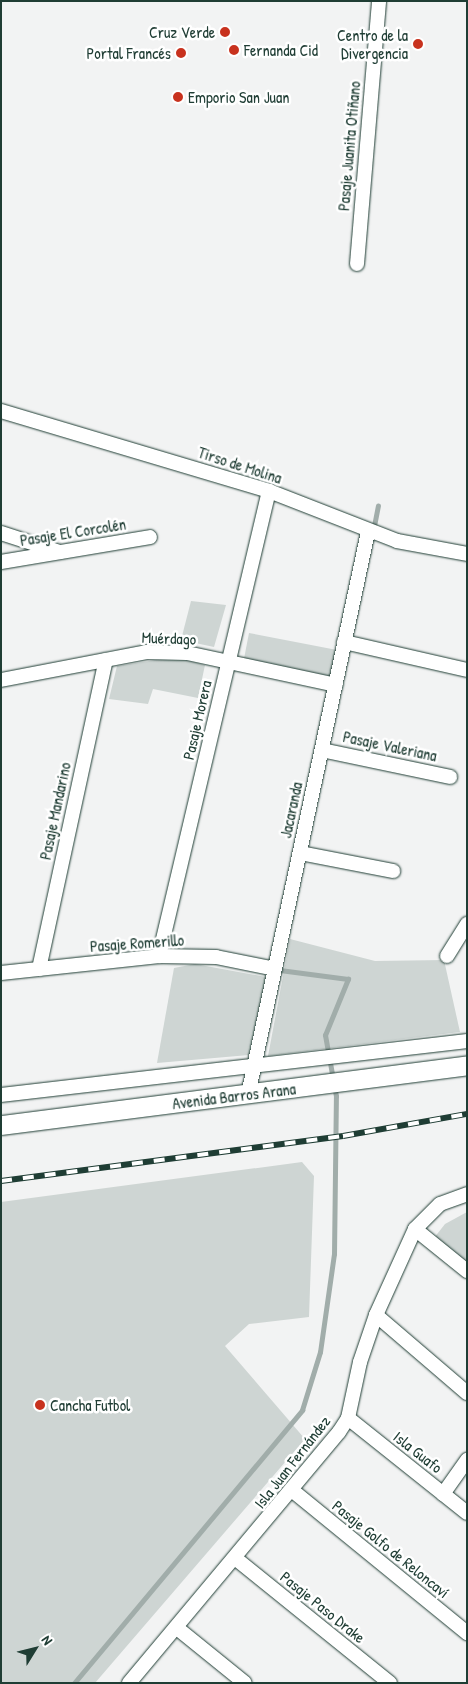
<!DOCTYPE html>
<meta charset="utf-8">
<style>
body{margin:0}
#map{position:relative;width:468px;height:1684px;overflow:hidden;background:#f2f3f3;font-family:"Patrick Hand",sans-serif}
div>[style]{position:absolute}
[style*='--x']{left:calc(var(--x)*1px);top:calc(var(--y)*1px);width:calc(var(--w)*1px);rotate:calc(var(--a)*1deg)}
.green>*{inset:0;background:#ced5d3;transform-origin:0 0}
.stream>*{height:5px;margin:-2.5px;padding:0 2.5px;transform-origin:2.5px;border-radius:2.5px;background:#a1adaa}
.roads{filter:drop-shadow(0 0 1px #1f3d34) drop-shadow(0 0 1px #1f3d34)}
.minor>*{height:14px;margin:-7px;padding:0 7px;transform-origin:7px;border-radius:7px;background:#fff}
.secondary>*{height:19px;margin:-9.5px;padding:0 9.5px;transform-origin:9.5px;border-radius:9.5px;background:#fff}
.rail>*{height:5.5px;margin-top:-2.75px;transform-origin:0;background:repeating-linear-gradient(90deg,#fff 0 11px,#1f3d34 0 22px);box-sizing:border-box;border-block:1px solid #1f3d34}
.dots>*{width:14px;height:14px;translate:-50% -50%;box-sizing:border-box;border:2px solid #fff;border-radius:50%}
span{translate:-50% -50%;white-space:nowrap;text-align:center;line-height:1.15;-webkit-text-stroke:5px #fff;paint-order:stroke}
.poi-label{font-size:16px;color:#1f3d34}
.right{translate:-100% -50%;text-align:right}
.left{translate:0 -50%;text-align:left}
.street-label{font-size:16px;color:#1f3d34}
.frame{position:absolute;inset:0;border:2px solid #1f3d34;pointer-events:none}
.north{position:absolute;left:10px;top:1624px;width:50px;height:50px;-webkit-text-stroke:4px #fff;paint-order:stroke;rotate:54deg;font-size:14px;font-weight:700;line-height:20px;text-align:center;color:#1f3d34}
.north::after{content:'';display:block;margin:auto;width:18px;height:22px;background:#1f3d34;clip-path:polygon(50% 0,100% 100%,50% 72%,0 100%)}
</style>
<div id="map">
<div class="green">
<div style="clip-path:polygon(191px 601px,226px 605px,214px 647px,181px 640px)"></div>
<div style="left:249px;top:633px;width:91px;height:27px;rotate:11deg"></div>
<div style="clip-path:polygon(175px 657px,205px 665px,198px 698px,153px 689px,148px 704px,109px 699px,117px 666px)"></div>
<div style="clip-path:polygon(290px 939px,375px 961px,444px 960px,460px 1032px,268px 1056px)"></div>
<div style="clip-path:polygon(195px 964px,266px 977px,249px 1055px,157px 1063px,174px 968px)"></div>
<div style="clip-path:polygon(302px 1162px,314px 1176px,309px 1317px,249px 1324px,225px 1346px,305px 1439px,95px 1683px,1px 1683px,1px 1202px)"></div>
<div style="clip-path:polygon(467px 1212px,467px 1264px,434px 1238px,445px 1224px)"></div>
</div>
<div class="stream">
<div style="--x:373;--y:531;--w:26;--a:-79"></div>
<div style="--x:74;--y:1683;--w:356;--a:-50.1"></div>
<div style="--x:302;--y:1410;--w:61;--a:-72.8"></div>
<div style="--x:320;--y:1352;--w:99;--a:-81.9"></div>
<div style="--x:334;--y:1254;--w:158;--a:-89.3"></div>
<div style="--x:336;--y:1096;--w:62;--a:-100.2"></div>
<div style="--x:325;--y:1035;--w:61;--a:-67.7"></div>
<div style="--x:348;--y:979;--w:69;--a:-172.5"></div>
</div>
<div class="roads">
<div class="minor">
<div style="--x:357;--y:264;--w:264;--a:-85.2"></div>
<div style="--x:1;--y:411;--w:280;--a:16.6"></div>
<div style="--x:269;--y:491;--w:137;--a:21.3"></div>
<div style="--x:397;--y:541;--w:71;--a:10.5"></div>
<div style="--x:1;--y:533;--w:62;--a:17.9"></div>
<div style="--x:1;--y:562;--w:151;--a:-9.5"></div>
<div style="--x:344;--y:642;--w:126;--a:12.8"></div>
<div style="--x:1;--y:680;--w:148;--a:-10.9"></div>
<div style="--x:146;--y:652;--w:41;--a:1.4"></div>
<div style="--x:187;--y:653;--w:152;--a:12.1"></div>
<div style="--x:322;--y:750;--w:131;--a:11.9"></div>
<div style="--x:300;--y:853;--w:95;--a:11"></div>
<div style="--x:159;--y:956;--w:478;--a:-76.7"></div>
<div style="--x:447;--y:956;--w:38;--a:-58"></div>
<div style="--x:39;--y:969;--w:316;--a:-77.8"></div>
<div style="--x:1;--y:973;--w:159;--a:-6.1"></div>
<div style="--x:159;--y:956;--w:57;--a:1"></div>
<div style="--x:216;--y:957;--w:60;--a:11.5"></div>
<div style="--x:1;--y:1095;--w:469;--a:-6.6"></div>
<div style="--x:248;--y:1095;--w:576;--a:-77.97"></div>
<div style="--x:415;--y:1229;--w:67;--a:38.9"></div>
<div style="--x:376;--y:1315;--w:120;--a:40.6"></div>
<div style="--x:348;--y:1418;--w:152;--a:38.6"></div>
<div style="--x:293;--y:1491;--w:225;--a:39.2"></div>
<div style="--x:443;--y:1494;--w:42;--a:-54.8"></div>
<div style="--x:235;--y:1558;--w:199;--a:38.9"></div>
<div style="--x:177;--y:1628;--w:87;--a:39"></div>
<div style="--x:129;--y:1683;--w:327;--a:-50.1"></div>
<div style="--x:339;--y:1432;--w:17;--a:-57"></div>
<div style="--x:348;--y:1418;--w:57;--a:-77.9"></div>
<div style="--x:360;--y:1362;--w:50;--a:-71.2"></div>
<div style="--x:376;--y:1315;--w:94;--a:-65.6"></div>
<div style="--x:415;--y:1229;--w:35;--a:-45"></div>
<div style="--x:440;--y:1204;--w:29;--a:-20"></div>
</div>
<div class="secondary">
<div style="--x:1;--y:1125;--w:470;--a:-7.3"></div>
</div>
</div>
<div class="rail">
<div style="--x:1;--y:1181;--w:345;--a:-7.5"></div>
<div style="--x:343;--y:1136;--w:126;--a:-10.1"></div>
</div>
<div class="dots">
<div style="left:225px;top:32px;background:#c8321e"></div>
<div style="left:418px;top:44px;background:#c8321e"></div>
<div style="left:234px;top:50px;background:#c8321e"></div>
<div style="left:181px;top:53px;background:#c8321e"></div>
<div style="left:178px;top:97px;background:#c8321e"></div>
<div style="left:40px;top:1405px;background:#c8321e"></div>
</div>
<div class="poi-label">
<span class="right" style="left:215px;top:32px">Cruz Verde</span>
<span class="right" style="left:408px;top:44px">Centro de la<br>Divergencia</span>
<span class="left" style="left:244px;top:50px">Fernanda Cid</span>
<span class="right" style="left:171px;top:53px">Portal Francés</span>
<span class="left" style="left:188px;top:97px">Emporio San Juan</span>
<span class="left" style="left:50px;top:1405px">Cancha Futbol</span>
</div>
<div class="street-label">
<span style="left:349px;top:146px;rotate:-85deg">Pasaje Juanita Otiñano</span>
<span style="left:240px;top:465px;rotate:18deg">Tirso de Molina</span>
<span style="left:73px;top:532px;rotate:-9deg">Pasaje El Corcolén</span>
<span style="left:169px;top:638px;rotate:2deg">Muérdago</span>
<span style="left:197px;top:720px;rotate:-77deg">Pasaje Morera</span>
<span style="left:390px;top:746px;rotate:12deg">Pasaje Valeriana</span>
<span style="left:291px;top:810px;rotate:-78deg">Jacaranda</span>
<span style="left:55px;top:811px;rotate:-78deg">Pasaje Mandarino</span>
<span style="left:137px;top:943px;rotate:-4deg">Pasaje Romerillo</span>
<span style="left:234px;top:1096px;rotate:-7deg">Avenida Barros Arana</span>
<span style="left:418px;top:1452px;rotate:38deg">Isla Guafo</span>
<span style="left:292px;top:1462px;rotate:-52deg">Isla Juan Fernández</span>
<span style="left:391px;top:1549px;rotate:39deg">Pasaje Golfo de Reloncaví</span>
<span style="left:323px;top:1607px;rotate:39deg">Pasaje Paso Drake</span>
</div>
<div class="frame"></div>
<div class="north">N</div>
</div>
